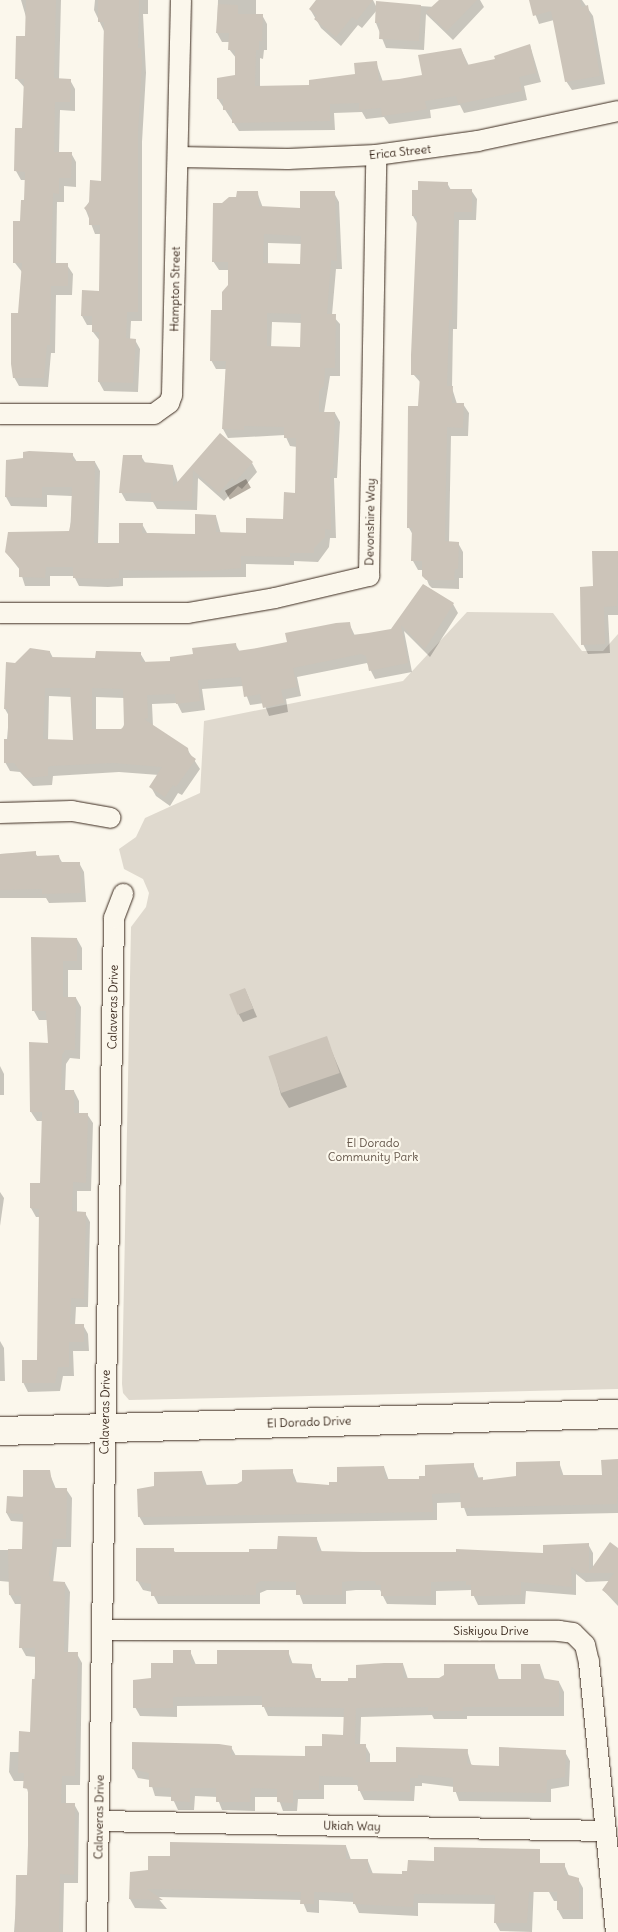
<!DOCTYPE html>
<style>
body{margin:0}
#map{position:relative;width:618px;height:1932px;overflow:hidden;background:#fbf7ec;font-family:Delius,sans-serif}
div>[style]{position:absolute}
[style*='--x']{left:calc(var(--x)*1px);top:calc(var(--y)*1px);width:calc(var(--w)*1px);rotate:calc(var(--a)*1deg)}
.green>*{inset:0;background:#dfd9ce}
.water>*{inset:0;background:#b6aea2;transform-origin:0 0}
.shadow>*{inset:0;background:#0003}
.building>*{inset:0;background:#ccc4b9;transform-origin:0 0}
.roads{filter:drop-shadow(0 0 1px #3b2a1e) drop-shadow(0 0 1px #3b2a1e)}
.street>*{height:20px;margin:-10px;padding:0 10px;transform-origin:10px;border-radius:10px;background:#fbf7ec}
.secondary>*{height:28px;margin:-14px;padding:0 14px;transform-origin:14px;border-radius:14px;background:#fbf7ec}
span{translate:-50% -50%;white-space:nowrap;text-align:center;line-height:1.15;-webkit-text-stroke:4.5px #fbf7ec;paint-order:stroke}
.street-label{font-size:12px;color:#3b2a1e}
.park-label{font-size:12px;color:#64564a}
</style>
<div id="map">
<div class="green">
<div style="clip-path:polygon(467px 612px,553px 613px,582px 651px,603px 651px,618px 634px,618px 1389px,129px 1400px,123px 1393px,122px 1384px,131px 927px,146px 907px,149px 893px,143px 879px,124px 869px,119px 849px,136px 837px,145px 818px,200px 793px,204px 721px,403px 681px)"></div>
</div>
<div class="water">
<div style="left:246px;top:479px;width:10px;height:24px;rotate:61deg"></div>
</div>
<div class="shadow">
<div style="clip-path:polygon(21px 0,61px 0,59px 80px,70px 80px,75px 89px,75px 111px,60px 110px,59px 153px,71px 153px,76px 162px,76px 187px,64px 186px,64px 202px,57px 202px,56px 264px,67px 265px,73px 274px,72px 295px,56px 295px,55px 353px,51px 353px,48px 387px,19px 386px,14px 377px,22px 272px,15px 263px,26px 201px,26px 180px,21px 180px,16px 171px,23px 129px,25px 88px,17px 79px,26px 37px,26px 17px)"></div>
<div style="clip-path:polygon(95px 0,148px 0,148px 14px,143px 14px,146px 73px,142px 142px,142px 321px,131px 321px,130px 340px,135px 340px,140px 349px,138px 392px,104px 391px,99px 382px,100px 341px,93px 332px,93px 325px,87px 325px,82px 316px,101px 292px,102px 234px,95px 234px,85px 208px,102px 182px,104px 31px,94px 10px)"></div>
<div style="clip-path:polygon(218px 0,256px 0,256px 15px,262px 15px,267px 24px,267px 50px,264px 50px,263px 59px,260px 58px,260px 87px,310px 86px,357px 76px,376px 62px,383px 82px,423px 76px,461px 49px,469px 66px,496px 60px,530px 45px,541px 82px,524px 86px,527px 100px,464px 113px,460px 105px,430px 110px,431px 118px,389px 124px,384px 117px,366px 119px,362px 112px,334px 113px,335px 130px,239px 131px,218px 99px,237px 76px,236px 58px,229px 49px,230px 42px,222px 42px,217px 33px)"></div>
<div style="clip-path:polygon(318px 0,373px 0,377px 8px,377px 3px,449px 8px,441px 0,480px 0,484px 7px,453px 40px,426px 14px,424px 50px,386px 48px,376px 23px,377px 10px,362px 28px,358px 25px,341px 46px,321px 28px,310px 9px)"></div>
<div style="clip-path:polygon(530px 0,582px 0,593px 16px,605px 84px,572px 90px,566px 81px,554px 20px,539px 24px)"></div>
<div style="clip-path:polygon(447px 183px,451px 190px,471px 190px,477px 199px,476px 220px,459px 220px,457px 329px,453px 329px,452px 388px,457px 404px,463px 404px,469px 413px,468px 436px,451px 436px,449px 543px,458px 543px,463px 552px,463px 578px,459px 578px,459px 589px,432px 588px,429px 585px,423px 570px,418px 570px,413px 561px,413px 535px,409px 528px,421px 383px,413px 374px,418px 225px,413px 216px,413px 191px)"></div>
<div style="clip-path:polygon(evenodd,257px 192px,263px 208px,301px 209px,334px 193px,339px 202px,342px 269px,336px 269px,332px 315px,340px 324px,340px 376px,330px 376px,324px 413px,335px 413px,340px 422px,337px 478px,334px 478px,336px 538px,330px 538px,329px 547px,318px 562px,294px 561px,294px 565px,246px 564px,246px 577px,123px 578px,123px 586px,108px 587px,79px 586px,74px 576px,50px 576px,50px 586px,25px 586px,20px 570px,6px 552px,70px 533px,72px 496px,47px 495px,47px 507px,11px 506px,6px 497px,7px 461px,72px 454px,77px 462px,95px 462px,100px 471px,98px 544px,120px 545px,142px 524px,147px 533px,196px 535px,216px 516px,221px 534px,247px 534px,284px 520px,296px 494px,297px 447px,290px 446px,285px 435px,228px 438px,223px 429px,226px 369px,216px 369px,211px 360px,229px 286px,229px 270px,219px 270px,213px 261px,223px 205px,257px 192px,268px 243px,302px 244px,301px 265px,268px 264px,268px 243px,257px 192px,272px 322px,302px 323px,302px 348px,271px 348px,272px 322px)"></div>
<div style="clip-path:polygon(221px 435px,252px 463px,257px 472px,242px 489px,238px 486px,224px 501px,198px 478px,197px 510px,157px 509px,153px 502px,126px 501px,121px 492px,141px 456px,146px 464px,173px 466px,178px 483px)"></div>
<div style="clip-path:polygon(593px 552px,618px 552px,618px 615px,608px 615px,610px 653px,588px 654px,583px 644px,594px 588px)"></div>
<div style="clip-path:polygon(evenodd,424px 585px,453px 604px,458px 613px,430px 657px,404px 631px,412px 672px,375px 679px,367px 663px,297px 677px,301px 696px,286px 699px,288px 712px,269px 716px,264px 703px,250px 705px,243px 686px,202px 689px,205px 710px,182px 713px,177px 703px,152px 704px,153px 726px,187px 749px,200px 769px,182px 795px,178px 793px,170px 806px,156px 796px,151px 787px,159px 775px,119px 772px,53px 776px,52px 785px,33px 786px,20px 772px,10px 771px,5px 762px,9px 716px,5px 709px,16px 664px,50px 652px,53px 658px,97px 659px,140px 653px,146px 663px,172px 662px,235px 644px,240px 652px,289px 643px,349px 623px,355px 636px,392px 630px,424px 585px,49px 696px,72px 697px,74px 741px,48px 741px,49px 696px,424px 585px,96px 697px,124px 698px,125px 721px,122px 731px,96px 730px,96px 697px)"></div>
<div style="clip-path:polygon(35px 853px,38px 857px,59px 857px,63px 864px,79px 863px,84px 872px,86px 902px,49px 903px,46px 898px,0 898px,0 854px)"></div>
<div style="clip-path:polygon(32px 939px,77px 939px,82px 948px,82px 970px,68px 970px,68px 998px,76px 998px,81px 1007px,80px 1059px,70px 1058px,66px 1064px,65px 1091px,74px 1091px,79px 1101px,79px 1114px,87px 1114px,93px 1123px,91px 1191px,77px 1191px,77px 1213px,85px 1213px,90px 1222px,88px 1307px,76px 1307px,75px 1325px,83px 1325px,88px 1334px,89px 1351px,73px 1351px,74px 1376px,63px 1376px,60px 1391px,28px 1392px,23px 1382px,38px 1361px,40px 1217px,36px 1217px,31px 1208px,31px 1196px,41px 1185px,43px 1121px,37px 1121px,31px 1112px,49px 1044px,48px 1020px,39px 1020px,34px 1011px)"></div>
<div style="clip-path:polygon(245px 989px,257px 1017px,243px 1022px,238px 1013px)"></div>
<div style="clip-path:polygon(326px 1038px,347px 1087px,289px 1108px,281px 1095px,271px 1058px)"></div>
<div style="clip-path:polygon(0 1066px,4px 1074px,4px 1095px,0 1095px)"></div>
<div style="clip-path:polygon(0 1192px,4px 1198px,0 1226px)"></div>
<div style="clip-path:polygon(0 1341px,4px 1348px,5px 1381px,0 1381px)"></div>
<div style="clip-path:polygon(602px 1461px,618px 1461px,618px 1513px,467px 1516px,462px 1502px,437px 1503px,437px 1520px,144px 1525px,139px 1516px,156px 1487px,202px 1472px,207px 1486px,237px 1485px,292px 1470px,297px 1483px,330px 1486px,384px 1467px,389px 1481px,421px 1480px,473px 1464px,479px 1479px,484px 1481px,518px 1478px,559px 1462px,564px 1477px,603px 1476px)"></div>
<div style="clip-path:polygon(49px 1472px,56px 1489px,66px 1489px,72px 1498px,71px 1547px,57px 1547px,53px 1583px,65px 1583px,70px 1592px,68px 1654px,77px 1654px,82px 1663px,80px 1785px,66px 1785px,66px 1804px,74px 1804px,79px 1813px,78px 1883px,64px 1883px,63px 1932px,14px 1932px,18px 1876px,28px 1876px,29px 1796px,25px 1781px,14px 1781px,9px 1772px,10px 1752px,20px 1752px,31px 1733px,36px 1657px,26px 1656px,21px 1647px,22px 1604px,15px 1604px,10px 1595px,11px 1582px,0 1581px,0 1550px,23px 1550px,24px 1522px,11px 1521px,6px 1512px)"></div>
<div style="clip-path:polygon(317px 1539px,322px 1552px,544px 1554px,588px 1544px,593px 1553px,593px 1568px,618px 1548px,618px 1606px,603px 1590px,609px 1581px,586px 1582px,576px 1574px,576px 1595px,526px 1591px,525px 1604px,478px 1605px,471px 1590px,436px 1591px,436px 1605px,387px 1604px,380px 1590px,356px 1590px,346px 1591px,346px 1604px,303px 1604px,298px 1590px,267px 1590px,260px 1593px,260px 1604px,158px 1604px,152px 1592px,143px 1590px,137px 1580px,173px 1549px,176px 1554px,251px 1554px,278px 1550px)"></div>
<div style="clip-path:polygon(190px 1651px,196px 1665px,218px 1665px,288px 1651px,293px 1665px,311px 1665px,316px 1679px,322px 1682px,349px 1683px,403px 1664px,408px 1679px,439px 1679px,494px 1665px,499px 1680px,522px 1680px,540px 1665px,545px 1680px,559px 1682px,564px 1692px,564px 1716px,467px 1716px,467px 1719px,434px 1719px,432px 1715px,361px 1717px,360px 1745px,365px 1745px,370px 1754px,370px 1763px,397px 1763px,467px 1750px,472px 1767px,500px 1767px,565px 1752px,570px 1761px,569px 1786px,551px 1789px,551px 1802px,459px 1801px,454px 1787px,422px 1783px,422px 1786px,415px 1786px,414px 1801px,364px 1800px,357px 1785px,324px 1785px,324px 1799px,298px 1799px,297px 1811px,283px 1811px,278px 1797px,255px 1797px,255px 1811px,222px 1810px,217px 1797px,195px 1796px,194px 1810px,178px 1810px,172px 1797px,155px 1796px,150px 1780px,138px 1778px,133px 1768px,231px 1747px,236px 1756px,306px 1758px,344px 1736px,345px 1717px,268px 1716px,263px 1705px,177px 1706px,177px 1717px,140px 1716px,135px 1707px,152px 1679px)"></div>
<div style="clip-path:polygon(346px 1846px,351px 1860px,368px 1861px,373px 1874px,403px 1875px,535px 1859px,532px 1932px,500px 1931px,495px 1922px,496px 1904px,418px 1903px,418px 1916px,359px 1913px,354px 1902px,319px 1900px,319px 1913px,307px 1912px,302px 1900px,157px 1897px,167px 1909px,135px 1908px,130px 1899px,149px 1871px,171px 1858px)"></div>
<div style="clip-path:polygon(564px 1864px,569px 1876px,578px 1879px,583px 1888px,583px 1919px,563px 1919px,558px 1910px,558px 1901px,554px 1901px,549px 1892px)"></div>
</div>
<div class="building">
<div style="clip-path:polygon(26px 0,56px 0,54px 78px,71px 79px,70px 102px,55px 102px,54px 152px,72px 152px,71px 178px,59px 178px,59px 194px,53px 193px,51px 263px,68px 263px,68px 286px,51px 286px,50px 345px,47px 345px,44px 378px,13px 378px,11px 364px,11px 313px,18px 313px,22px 263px,13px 263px,13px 221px,20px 221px,21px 200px,24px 200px,25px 172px,14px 171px,15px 128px,22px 128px,24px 79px,15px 79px,16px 36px,25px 36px)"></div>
<div style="clip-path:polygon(98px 0,139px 0,138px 48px,141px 48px,142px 63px,138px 132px,138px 312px,127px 312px,126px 338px,136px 339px,133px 383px,98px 382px,99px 332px,92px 332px,92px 316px,81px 316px,82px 290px,99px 291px,100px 225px,89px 225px,89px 214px,84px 208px,89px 203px,90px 180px,101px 181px,104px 22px,98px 22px)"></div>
<div style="clip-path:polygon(316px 0,373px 0,357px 20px,352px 17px,336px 37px,314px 19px,317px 16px,309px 9px)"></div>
<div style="clip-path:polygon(439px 0,477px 0,447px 31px,426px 12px)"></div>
<div style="clip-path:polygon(529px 0,580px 0,582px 7px,588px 5px,600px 76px,565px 82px,551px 11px,533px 16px)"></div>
<div style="clip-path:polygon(376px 1px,421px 5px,419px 41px,379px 39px,380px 23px,375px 23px)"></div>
<div style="clip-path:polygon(218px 4px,238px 5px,238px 14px,263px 14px,262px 41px,259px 41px,259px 50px,256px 50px,255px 86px,309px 85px,309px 80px,355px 74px,354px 63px,377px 61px,379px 81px,399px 79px,422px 75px,418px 55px,461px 48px,467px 65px,495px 59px,494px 56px,530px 44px,536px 73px,519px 77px,522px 91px,458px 104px,456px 96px,425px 101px,427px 109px,412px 112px,382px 116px,381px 108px,359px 110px,359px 103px,330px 104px,330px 121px,232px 123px,232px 110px,223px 110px,223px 99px,217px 99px,217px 78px,235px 75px,235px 50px,228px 50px,229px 33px,216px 33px)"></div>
<div style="clip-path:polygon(418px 181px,448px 182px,448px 189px,472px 189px,472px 212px,454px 212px,452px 320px,449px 320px,447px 386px,453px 386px,452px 403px,464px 403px,463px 428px,447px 427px,445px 541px,459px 542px,458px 569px,455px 569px,454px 580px,426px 580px,422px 576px,422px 561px,411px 561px,412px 528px,407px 528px,408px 406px,418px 406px,420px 375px,411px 375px,411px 355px,417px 216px,412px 216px,412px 190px,418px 190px)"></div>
<div style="clip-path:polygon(evenodd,237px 191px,258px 191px,259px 206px,300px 208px,300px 191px,335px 191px,337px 261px,331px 260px,327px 314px,336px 314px,335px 368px,325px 368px,324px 386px,319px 391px,319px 412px,335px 412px,333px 469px,330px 469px,331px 530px,325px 529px,325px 537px,314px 548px,314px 553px,290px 553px,290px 557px,241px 556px,241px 568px,207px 571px,119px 570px,119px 578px,103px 579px,73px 578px,73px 567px,46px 567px,45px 578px,19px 577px,19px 567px,5px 552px,8px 532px,69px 531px,71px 522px,72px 487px,42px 487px,42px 498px,5px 497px,6px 460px,23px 458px,23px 452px,29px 451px,73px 453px,73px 461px,95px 461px,94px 543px,119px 543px,119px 523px,143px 523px,142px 533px,195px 534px,195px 514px,216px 515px,216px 532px,246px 533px,246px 518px,283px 519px,284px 492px,295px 493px,296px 438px,284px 438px,284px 427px,244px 426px,244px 430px,222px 429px,226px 361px,210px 361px,211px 310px,222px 310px,222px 292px,228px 285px,228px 262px,212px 262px,213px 203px,222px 203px,229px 197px,236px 197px,237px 191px,264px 234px,301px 236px,300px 264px,263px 263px,264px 234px,237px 191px,267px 313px,301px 314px,300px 347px,267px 346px,267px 313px)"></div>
<div style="clip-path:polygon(220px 433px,253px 462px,236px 481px,232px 478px,219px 493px,193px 470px,192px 501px,151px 501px,151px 493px,119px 493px,123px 455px,142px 455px,142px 462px,173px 465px,173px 487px)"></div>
<div style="clip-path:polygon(592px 551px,618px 551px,617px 606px,604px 607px,605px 644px,581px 645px,580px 587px,593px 586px)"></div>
<div style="clip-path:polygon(evenodd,423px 584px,454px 603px,425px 649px,401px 625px,408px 663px,369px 671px,366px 656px,361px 654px,293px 668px,297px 687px,281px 690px,284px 703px,263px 708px,260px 694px,244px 697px,241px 677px,198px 680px,200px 701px,176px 704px,175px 694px,147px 695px,148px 718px,144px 719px,188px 748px,189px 754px,196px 759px,176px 787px,173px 785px,165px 797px,149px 787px,162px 767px,113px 763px,51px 766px,48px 767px,48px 776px,26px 778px,14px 763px,4px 763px,4px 739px,8px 739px,8px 709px,4px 709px,6px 662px,15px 663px,30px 648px,50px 651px,50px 657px,95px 658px,96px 651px,141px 652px,141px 662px,170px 661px,170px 657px,193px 654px,192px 648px,236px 643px,237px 651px,257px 648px,287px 642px,285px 633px,336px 623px,350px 622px,352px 635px,368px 633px,391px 629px,423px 584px,45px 688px,70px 688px,73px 740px,43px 739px,45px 688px,423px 584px,92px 688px,123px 689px,124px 726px,121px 729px,92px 729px,92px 688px)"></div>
<div style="clip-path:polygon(36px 851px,36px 856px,59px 855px,60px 862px,80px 862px,81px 893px,42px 894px,42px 889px,0 890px,0 854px)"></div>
<div style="clip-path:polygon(31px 937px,77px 938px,77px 961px,63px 961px,63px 997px,76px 997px,75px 1050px,65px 1050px,62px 1055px,61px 1090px,74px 1090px,74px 1113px,88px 1113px,86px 1183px,73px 1182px,72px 1211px,86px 1212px,84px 1299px,71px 1298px,70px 1324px,84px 1324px,84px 1342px,69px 1342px,69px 1367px,58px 1367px,55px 1383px,22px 1383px,22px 1360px,37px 1360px,39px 1209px,30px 1208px,30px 1183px,40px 1183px,42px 1112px,30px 1112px,29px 1042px,48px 1043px,46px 1011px,32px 1011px)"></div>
<div style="left:245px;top:988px;width:22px;height:17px;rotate:68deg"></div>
<div style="left:327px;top:1036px;width:39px;height:62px;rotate:71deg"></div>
<div style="clip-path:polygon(618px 1459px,617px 1504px,461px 1508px,460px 1493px,432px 1494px,433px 1512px,138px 1517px,137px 1489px,154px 1486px,154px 1472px,202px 1471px,203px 1485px,237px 1484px,242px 1481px,242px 1470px,293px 1469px,293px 1482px,329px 1485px,329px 1482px,337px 1482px,337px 1467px,384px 1466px,385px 1479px,419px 1479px,419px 1476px,425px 1476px,425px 1465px,474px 1463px,474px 1478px,483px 1477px,483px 1480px,516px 1476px,516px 1462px,560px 1461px,560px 1475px,602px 1475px,601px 1460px)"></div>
<div style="clip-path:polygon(23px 1470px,50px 1470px,53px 1488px,67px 1488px,66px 1539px,53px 1539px,49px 1574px,51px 1581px,65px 1582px,64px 1652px,78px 1652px,75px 1776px,62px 1776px,61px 1803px,75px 1803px,74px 1875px,60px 1874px,59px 1932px,15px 1932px,16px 1875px,27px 1875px,28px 1845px,28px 1789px,23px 1788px,24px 1773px,18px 1773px,19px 1731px,30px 1732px,32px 1679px,35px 1679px,35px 1648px,19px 1648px,21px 1596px,9px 1595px,8px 1549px,22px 1549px,23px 1514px,6px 1513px,7px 1496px,23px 1497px)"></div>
<div style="clip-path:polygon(278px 1536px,317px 1537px,317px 1551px,363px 1552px,456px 1552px,456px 1549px,543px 1553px,543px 1545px,589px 1543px,589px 1572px,610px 1542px,618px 1548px,618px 1602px,602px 1590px,614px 1573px,580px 1573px,571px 1567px,572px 1587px,521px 1582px,521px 1595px,490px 1596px,471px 1596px,471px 1585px,466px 1585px,466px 1581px,431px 1582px,431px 1596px,381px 1596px,381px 1585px,376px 1585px,375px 1581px,351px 1581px,342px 1582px,342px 1595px,296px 1595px,296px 1582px,261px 1581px,256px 1584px,256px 1595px,151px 1596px,151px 1584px,136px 1581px,136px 1548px,174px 1548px,174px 1552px,249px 1552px,249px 1549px,277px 1549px)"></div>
<div style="clip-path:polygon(173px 1650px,191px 1650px,191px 1664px,217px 1664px,217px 1650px,289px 1650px,289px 1663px,312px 1664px,312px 1678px,321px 1678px,321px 1681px,348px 1681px,348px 1678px,356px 1678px,356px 1665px,384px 1663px,403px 1663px,403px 1678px,439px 1678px,444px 1675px,444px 1664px,495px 1664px,495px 1679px,521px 1679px,521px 1664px,540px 1664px,541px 1678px,559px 1681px,559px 1707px,463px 1707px,463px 1711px,428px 1711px,428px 1707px,356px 1708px,355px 1744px,366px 1744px,366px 1762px,396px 1762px,396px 1747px,468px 1749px,467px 1763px,473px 1765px,499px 1766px,499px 1747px,566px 1750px,565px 1777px,547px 1780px,546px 1793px,453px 1792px,453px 1778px,418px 1775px,418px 1778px,410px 1778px,410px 1792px,358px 1791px,358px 1780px,353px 1780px,353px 1777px,319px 1776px,319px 1790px,293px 1790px,293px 1803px,277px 1802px,277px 1789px,251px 1788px,250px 1802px,216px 1802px,216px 1788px,190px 1788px,190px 1802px,171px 1801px,171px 1788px,149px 1787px,149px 1773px,132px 1769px,132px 1742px,219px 1744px,232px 1746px,231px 1755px,305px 1756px,305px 1746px,322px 1746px,322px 1734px,343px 1735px,344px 1708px,262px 1707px,262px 1696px,232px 1696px,173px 1697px,173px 1708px,133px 1708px,133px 1680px,151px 1678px,151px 1663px,173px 1663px)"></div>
<div style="clip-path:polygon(170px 1842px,346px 1845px,346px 1859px,368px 1859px,368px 1873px,402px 1874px,402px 1871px,407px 1871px,408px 1860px,434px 1861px,434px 1847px,540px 1849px,540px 1863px,565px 1863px,565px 1874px,579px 1878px,579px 1910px,557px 1910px,557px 1892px,529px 1892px,527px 1923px,494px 1923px,495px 1895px,414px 1894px,413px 1907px,353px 1904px,353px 1893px,314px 1892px,314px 1904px,300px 1904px,301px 1892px,274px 1891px,147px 1889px,163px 1900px,129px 1899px,130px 1872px,148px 1870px,148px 1856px,170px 1856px)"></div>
</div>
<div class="roads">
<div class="street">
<div style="--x:178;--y:157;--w:110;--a:1"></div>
<div style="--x:288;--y:159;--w:88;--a:-2.6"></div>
<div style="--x:376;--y:155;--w:103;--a:-7.8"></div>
<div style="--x:478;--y:141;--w:143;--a:-12.1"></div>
<div style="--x:0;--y:414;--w:154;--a:0"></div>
<div style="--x:154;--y:414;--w:19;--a:-36"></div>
<div style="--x:169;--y:403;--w:9;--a:-69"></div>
<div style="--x:172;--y:395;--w:395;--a:-88.7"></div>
<div style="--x:0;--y:613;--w:188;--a:0"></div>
<div style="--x:188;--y:613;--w:88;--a:-9.8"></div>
<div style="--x:275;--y:598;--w:97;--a:-13.2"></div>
<div style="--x:369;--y:576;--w:421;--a:-89"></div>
<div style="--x:0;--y:813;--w:72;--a:-1.6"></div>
<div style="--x:72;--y:811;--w:39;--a:10"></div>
<div style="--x:102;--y:1630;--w:457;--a:0.1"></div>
<div style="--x:559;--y:1631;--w:14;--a:8"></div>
<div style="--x:573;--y:1633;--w:17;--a:45"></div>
<div style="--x:585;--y:1645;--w:17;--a:77"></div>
<div style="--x:589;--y:1662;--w:271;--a:84.3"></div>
<div style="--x:99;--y:1821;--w:507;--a:1.13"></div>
<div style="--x:97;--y:1932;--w:1014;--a:-89.04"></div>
<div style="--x:114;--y:918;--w:26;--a:-69"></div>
</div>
<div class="secondary">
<div style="--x:0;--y:1431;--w:618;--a:-1.58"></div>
</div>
</div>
<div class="street-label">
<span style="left:400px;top:152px;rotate:-6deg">Erica Street</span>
<span style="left:175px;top:289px;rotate:-89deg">Hampton Street</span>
<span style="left:370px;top:522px;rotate:-89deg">Devonshire Way</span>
<span style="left:113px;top:1007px;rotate:-89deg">Calaveras Drive</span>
<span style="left:105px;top:1412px;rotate:-89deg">Calaveras Drive</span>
<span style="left:309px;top:1422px;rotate:-2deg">El Dorado Drive</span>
<span style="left:491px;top:1631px">Siskiyou Drive</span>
<span style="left:99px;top:1817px;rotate:-89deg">Calaveras Drive</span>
<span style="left:352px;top:1826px;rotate:1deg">Ukiah Way</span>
</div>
<div class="park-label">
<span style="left:373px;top:1150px">El Dorado<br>Community Park</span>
</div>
</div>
